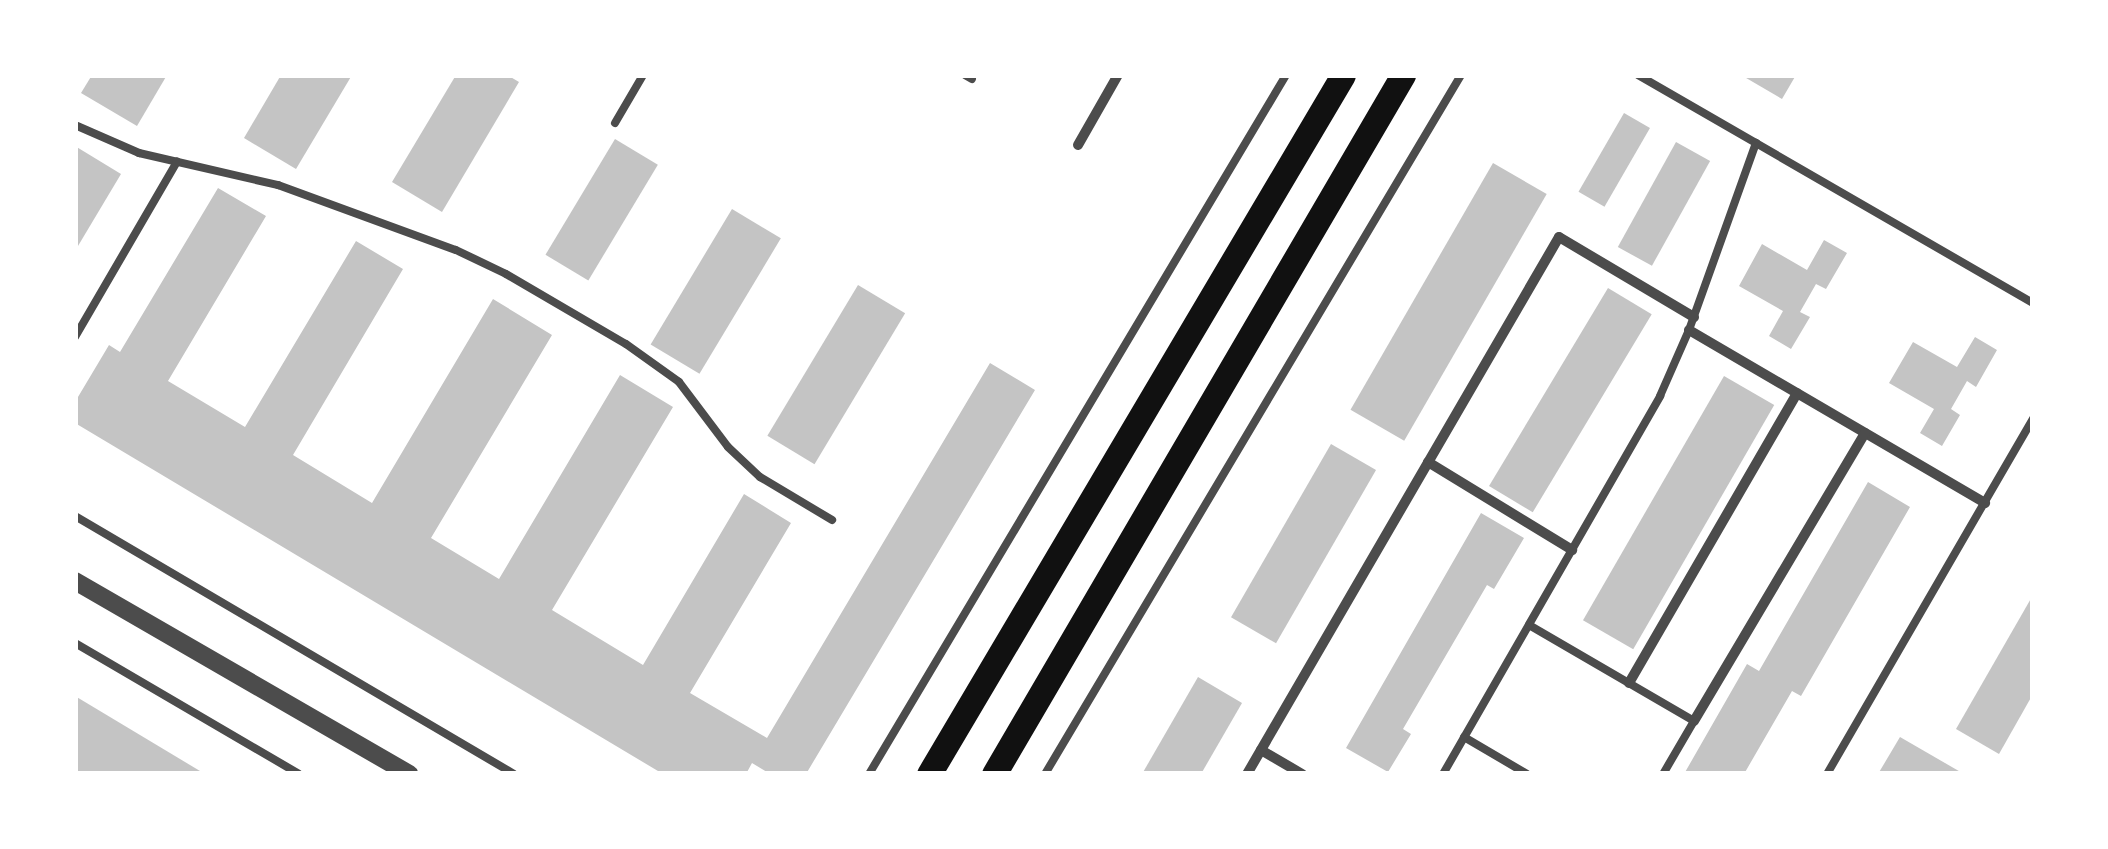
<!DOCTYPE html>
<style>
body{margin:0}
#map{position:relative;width:2108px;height:849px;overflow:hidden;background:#fff;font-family:"Libre Baskerville",serif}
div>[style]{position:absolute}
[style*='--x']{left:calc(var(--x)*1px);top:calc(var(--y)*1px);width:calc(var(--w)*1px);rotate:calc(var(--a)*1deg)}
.building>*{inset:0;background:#c4c4c4;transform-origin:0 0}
.service>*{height:8px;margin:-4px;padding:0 4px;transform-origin:4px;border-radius:4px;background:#4c4c4c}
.minor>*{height:10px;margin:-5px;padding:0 5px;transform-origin:5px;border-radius:5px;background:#4c4c4c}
.tertiary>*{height:18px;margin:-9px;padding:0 9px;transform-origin:9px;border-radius:9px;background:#4c4c4c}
.primary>*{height:25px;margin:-12.5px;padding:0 12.5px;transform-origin:12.5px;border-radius:12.5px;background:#111}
span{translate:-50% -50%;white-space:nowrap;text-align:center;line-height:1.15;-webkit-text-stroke:10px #fff;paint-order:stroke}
.frame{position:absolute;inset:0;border:78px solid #fff;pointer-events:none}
</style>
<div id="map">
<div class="building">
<div style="clip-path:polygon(92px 75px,167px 75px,137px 126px,81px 93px)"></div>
<div style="clip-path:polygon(281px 75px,352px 75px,296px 169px,244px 138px)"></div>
<div style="clip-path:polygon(456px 75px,507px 75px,519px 82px,442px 212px,392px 182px)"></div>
<div style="clip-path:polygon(1741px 75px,1796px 75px,1782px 99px)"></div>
<div style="left:1624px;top:113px;width:30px;height:91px;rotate:30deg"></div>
<div style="left:615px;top:139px;width:50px;height:135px;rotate:31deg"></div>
<div style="left:1676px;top:142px;width:39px;height:120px;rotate:29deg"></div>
<div style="clip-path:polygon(75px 146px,121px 174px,75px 251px)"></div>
<div style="left:1493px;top:163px;width:62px;height:285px;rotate:30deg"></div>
<div style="clip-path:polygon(218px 188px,266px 216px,168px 381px,245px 427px,356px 241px,403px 269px,293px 455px,372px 503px,493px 299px,552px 335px,431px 538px,499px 579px,620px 375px,673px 407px,552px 610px,643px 665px,744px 494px,791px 523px,690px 693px,767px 738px,990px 363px,1035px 390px,806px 774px,770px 774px,752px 763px,746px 774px,663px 774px,75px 423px,75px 402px,109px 345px,120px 352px)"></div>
<div style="left:732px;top:209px;width:57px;height:158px;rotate:31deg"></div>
<div style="clip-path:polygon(1824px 240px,1847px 253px,1826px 289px,1816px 284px,1800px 312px,1810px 317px,1791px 349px,1769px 336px,1783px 311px,1739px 286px,1762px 244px,1807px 270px)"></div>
<div style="left:858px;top:285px;width:55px;height:176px;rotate:31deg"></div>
<div style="left:1608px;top:288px;width:51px;height:231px;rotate:31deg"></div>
<div style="clip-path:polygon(1975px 337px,1997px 350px,1976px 387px,1967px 381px,1951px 409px,1960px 415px,1942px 446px,1920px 433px,1934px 409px,1889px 383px,1913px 342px,1957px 367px)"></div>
<div style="left:1724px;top:376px;width:58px;height:282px;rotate:30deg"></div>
<div style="left:1331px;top:444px;width:52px;height:200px;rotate:30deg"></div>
<div style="clip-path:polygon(1868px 482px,1910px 507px,1801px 696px,1792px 691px,1744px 774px,1684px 774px,1747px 664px,1759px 671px)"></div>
<div style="clip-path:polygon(1481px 513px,1524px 538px,1494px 589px,1487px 585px,1403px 729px,1411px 734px,1388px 772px,1346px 748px)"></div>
<div style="clip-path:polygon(2033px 595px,2033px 694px,1999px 754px,1956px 729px)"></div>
<div style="clip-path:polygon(1198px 677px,1242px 703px,1201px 774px,1142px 774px)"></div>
<div style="clip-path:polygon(75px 696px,205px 774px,75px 774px)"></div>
<div style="clip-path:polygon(1900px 737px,1964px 774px,1878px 774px)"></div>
</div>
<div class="service">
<div style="--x:965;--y:75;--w:8;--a:30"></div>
<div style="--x:1638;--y:75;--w:456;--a:30"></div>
<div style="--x:615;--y:123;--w:56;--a:-59.7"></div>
<div style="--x:75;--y:125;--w:70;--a:23.6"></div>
<div style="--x:139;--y:153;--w:143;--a:13"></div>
<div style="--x:278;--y:185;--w:189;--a:20.1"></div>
<div style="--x:456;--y:250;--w:55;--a:25.6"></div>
<div style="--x:506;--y:274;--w:139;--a:30.3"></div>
<div style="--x:626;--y:344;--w:65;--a:35.6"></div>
<div style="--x:679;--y:382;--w:81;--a:53"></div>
<div style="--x:728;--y:447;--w:44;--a:43.2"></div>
<div style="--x:760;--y:477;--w:84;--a:30.8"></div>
<div style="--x:75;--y:337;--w:203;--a:-59.8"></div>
<div style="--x:75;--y:516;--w:509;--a:30.44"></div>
<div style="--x:1529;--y:625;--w:191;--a:30.2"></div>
<div style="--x:1694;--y:721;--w:61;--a:120.3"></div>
<div style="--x:75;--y:643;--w:259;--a:30.3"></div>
<div style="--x:1464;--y:737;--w:73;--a:30.4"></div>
<div style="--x:869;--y:774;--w:814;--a:-59.18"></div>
<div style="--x:1045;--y:774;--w:813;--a:-59.24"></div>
<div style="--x:1443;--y:774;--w:436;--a:-60.1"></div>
<div style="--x:1660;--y:396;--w:72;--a:-66.3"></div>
<div style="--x:1689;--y:330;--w:199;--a:-70.3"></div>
<div style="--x:1827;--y:774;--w:411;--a:-59.9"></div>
</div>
<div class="minor">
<div style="--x:1078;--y:145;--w:81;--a:-60.3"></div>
<div style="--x:1689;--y:330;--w:343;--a:30.3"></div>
<div style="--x:1428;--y:462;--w:169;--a:31.4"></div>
<div style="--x:1629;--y:683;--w:335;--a:-59.9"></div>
<div style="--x:1694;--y:721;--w:335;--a:-59.3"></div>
<div style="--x:1261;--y:750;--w:48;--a:30.3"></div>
<div style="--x:1247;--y:774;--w:621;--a:-59.84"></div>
<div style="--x:1559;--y:237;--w:157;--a:30.7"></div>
</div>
<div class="tertiary">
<div style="--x:75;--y:581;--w:386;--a:30"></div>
</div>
<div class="primary">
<div style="--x:929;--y:774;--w:812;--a:-59.36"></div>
<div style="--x:994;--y:774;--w:810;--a:-59.67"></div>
</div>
<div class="frame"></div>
</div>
